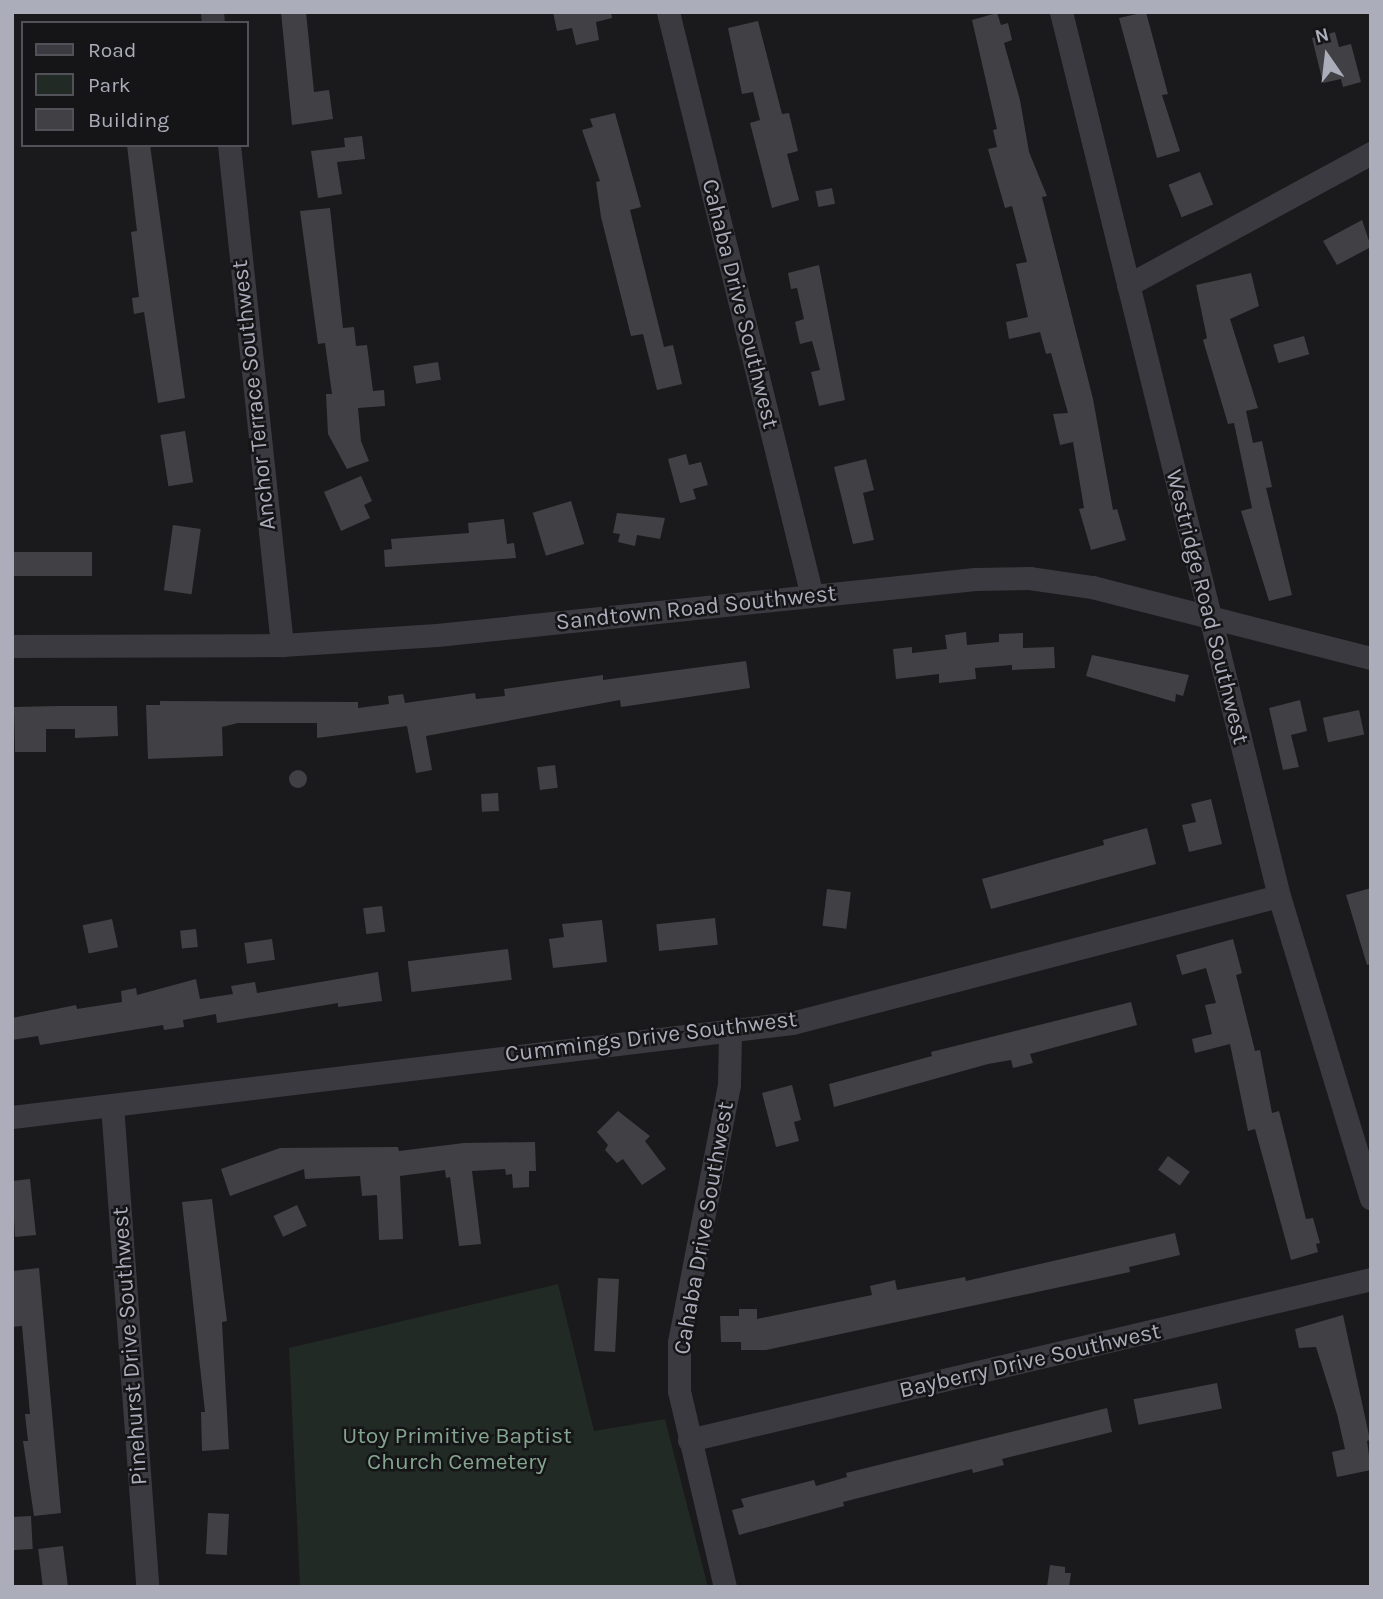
<!DOCTYPE html>
<style>
body{margin:0}
#map{position:relative;width:1383px;height:1599px;overflow:hidden;background:#1a191b;font-family:Karla,sans-serif}
div>[style]{position:absolute}
[style*='--x']{left:calc(var(--x)*1px);top:calc(var(--y)*1px);width:calc(var(--w)*1px);rotate:calc(var(--a)*1deg)}
.green>*{inset:0;background:#212a24}
.building>*{inset:0;background:#414145;transform-origin:0 0}
.round{border-radius:50%}
.minor>*{height:23px;margin:-11.5px;padding:0 11.5px;transform-origin:11.5px;border-radius:11.5px;background:#3b3a40}
span{translate:-50% -50%;white-space:nowrap;text-align:center;line-height:1.15;-webkit-text-stroke:5px #151417;paint-order:stroke}
.street-label{font-size:23px;color:#acadbb}
.park-label{font-size:23px;color:#84a58f}
.frame{position:absolute;inset:0;border:14px solid #acadbb;pointer-events:none}
.legend{position:absolute;left:21px;top:21px;width:228px;height:126px;box-sizing:border-box;background:#151417;border:2px solid #515159;margin:0;padding:9px 12px;list-style:none;font-size:21px;color:#acadbb}
.legend li{display:flex;align-items:center;gap:14px;height:35px}
.legend b{width:35px;border:2px solid #515159}
.north{position:absolute;left:1292px;top:21px;width:70px;height:70px;-webkit-text-stroke:5px #151417;paint-order:stroke;rotate:346deg;font-size:19px;font-weight:700;line-height:28px;text-align:center;color:#acadbb}
.north::after{content:'';display:block;margin:auto;width:24px;height:32px;background:#acadbb;clip-path:polygon(50% 0,100% 100%,50% 72%,0 100%)}
</style>
<div id="map">
<div class="green">
<div style="clip-path:polygon(558px 1284px,594px 1431px,665px 1419px,708px 1587px,300px 1587px,289px 1348px)"></div>
</div>
<div class="building">
<div style="clip-path:polygon(281px 12px,306px 12px,314px 92px,329px 90px,333px 119px,292px 125px)"></div>
<div style="clip-path:polygon(553px 12px,611px 12px,612px 18px,596px 22px,599px 40px,576px 45px,572px 28px,557px 31px)"></div>
<div style="clip-path:polygon(1146px 12px,1168px 94px,1162px 95px,1180px 151px,1157px 158px,1119px 18px)"></div>
<div style="clip-path:polygon(997px 13px,1001px 25px,1008px 23px,1012px 40px,1004px 43px,1020px 100px,1029px 152px,1047px 196px,1042px 197px,1093px 399px,1113px 510px,1117px 509px,1126px 540px,1091px 550px,1079px 509px,1084px 508px,1073px 442px,1060px 445px,1053px 414px,1068px 413px,1051px 353px,1046px 354px,1040px 332px,1009px 339px,1006px 322px,1028px 317px,1016px 264px,1027px 262px,1012px 206px,1005px 208px,988px 149px,997px 147px,993px 130px,997px 129px,972px 20px)"></div>
<div style="clip-path:polygon(758px 21px,782px 114px,789px 113px,798px 151px,787px 154px,799px 200px,772px 208px,750px 123px,760px 120px,753px 92px,742px 94px,728px 28px)"></div>
<div style="clip-path:polygon(1335px 32px,1339px 47px,1351px 44px,1361px 82px,1343px 87px,1341px 79px,1323px 83px,1312px 38px)"></div>
<div style="clip-path:polygon(615px 113px,641px 207px,630px 210px,664px 347px,673px 345px,682px 384px,657px 390px,643px 334px,631px 336px,601px 217px,596px 182px,600px 181px,582px 130px,593px 127px,590px 119px)"></div>
<div style="clip-path:polygon(362px 136px,365px 159px,337px 162px,342px 194px,318px 198px,311px 151px,345px 147px,344px 138px)"></div>
<div style="clip-path:polygon(127px 145px,150px 145px,185px 398px,158px 403px,144px 312px,134px 314px,132px 298px,139px 297px,131px 232px,137px 231px)"></div>
<div style="left:1200px;top:172px;width:35px;height:34px;rotate:68deg"></div>
<div style="left:832px;top:188px;width:16px;height:17px;rotate:79deg"></div>
<div style="clip-path:polygon(330px 208px,343px 328px,354px 327px,356px 346px,367px 345px,373px 391px,384px 390px,385px 406px,358px 408px,361px 441px,369px 461px,347px 469px,328px 434px,326px 394px,332px 394px,325px 343px,318px 344px,300px 211px)"></div>
<div style="clip-path:polygon(1362px 220px,1371px 247px,1337px 265px,1323px 241px)"></div>
<div style="clip-path:polygon(819px 265px,845px 400px,819px 406px,811px 372px,820px 370px,812px 341px,800px 344px,795px 322px,804px 319px,797px 288px,791px 289px,788px 273px)"></div>
<div style="clip-path:polygon(1251px 273px,1259px 306px,1230px 319px,1258px 408px,1246px 411px,1253px 443px,1262px 441px,1272px 487px,1266px 488px,1292px 595px,1269px 601px,1241px 511px,1252px 508px,1234px 423px,1228px 424px,1203px 340px,1207px 338px,1196px 285px)"></div>
<div style="left:1304px;top:336px;width:19px;height:32px;rotate:74deg"></div>
<div style="left:438px;top:362px;width:18px;height:25px;rotate:81deg"></div>
<div style="left:185px;top:431px;width:52px;height:25px;rotate:81deg"></div>
<div style="clip-path:polygon(686px 454px,689px 465px,701px 462px,708px 485px,693px 489px,696px 499px,680px 503px,668px 459px)"></div>
<div style="clip-path:polygon(866px 459px,874px 490px,863px 493px,874px 540px,853px 544px,834px 467px)"></div>
<div style="clip-path:polygon(361px 476px,372px 501px,364px 505px,370px 518px,341px 531px,324px 492px)"></div>
<div style="left:571px;top:501px;width:45px;height:40px;rotate:73deg"></div>
<div style="clip-path:polygon(617px 513px,665px 518px,660px 539px,637px 535px,635px 546px,618px 542px,620px 534px,613px 533px)"></div>
<div style="clip-path:polygon(504px 519px,507px 544px,514px 543px,516px 558px,385px 567px,384px 550px,392px 549px,391px 539px,469px 533px,468px 523px)"></div>
<div style="left:173px;top:525px;width:28px;height:66px;rotate:8deg"></div>
<div style="left:92px;top:552px;width:24px;height:80px;rotate:90deg"></div>
<div style="clip-path:polygon(966px 632px,967px 645px,999px 642px,999px 634px,1023px 633px,1023px 648px,1054px 647px,1055px 668px,1012px 670px,1012px 665px,975px 668px,976px 679px,939px 683px,939px 674px,896px 679px,893px 649px,912px 647px,912px 653px,947px 649px,945px 635px)"></div>
<div style="clip-path:polygon(1092px 655px,1189px 675px,1183px 696px,1176px 694px,1175px 702px,1086px 676px)"></div>
<div style="clip-path:polygon(746px 661px,750px 688px,621px 707px,620px 700px,426px 736px,432px 770px,416px 773px,407px 726px,317px 738px,317px 723px,238px 723px,222px 727px,223px 756px,148px 759px,146px 705px,160px 705px,160px 701px,358px 702px,358px 708px,389px 704px,388px 696px,403px 694px,405px 703px,475px 693px,476px 699px,505px 696px,504px 689px,603px 675px,603px 680px)"></div>
<div style="clip-path:polygon(1300px 700px,1307px 731px,1291px 735px,1299px 767px,1283px 770px,1269px 708px)"></div>
<div style="clip-path:polygon(58px 706px,117px 706px,118px 736px,75px 738px,75px 729px,46px 729px,46px 752px,15px 752px,14px 707px)"></div>
<div style="left:1359px;top:710px;width:25px;height:37px;rotate:78deg"></div>
<div style="left:555px;top:765px;width:23px;height:18px;rotate:83deg"></div>
<div class="round" style="left:289px;top:770px;width:18px;height:18px"></div>
<div style="left:498px;top:793px;width:18px;height:17px;rotate:87deg"></div>
<div style="clip-path:polygon(1211px 799px,1222px 844px,1189px 852px,1182px 825px,1196px 822px,1191px 804px)"></div>
<div style="clip-path:polygon(1147px 828px,1156px 864px,991px 909px,982px 879px,1104px 845px,1103px 840px)"></div>
<div style="clip-path:polygon(1371px 888px,1371px 964px,1367px 965px,1346px 895px)"></div>
<div style="left:827px;top:889px;width:24px;height:37px;rotate:7deg"></div>
<div style="left:382px;top:906px;width:26px;height:19px;rotate:83deg"></div>
<div style="left:715px;top:918px;width:27px;height:59px;rotate:84deg"></div>
<div style="left:112px;top:919px;width:29px;height:30px;rotate:78deg"></div>
<div style="clip-path:polygon(602px 920px,607px 962px,553px 968px,549px 939px,564px 937px,562px 924px)"></div>
<div style="left:196px;top:929px;width:18px;height:16px;rotate:84deg"></div>
<div style="left:272px;top:939px;width:21px;height:28px;rotate:82deg"></div>
<div style="clip-path:polygon(1233px 939px,1242px 973px,1236px 975px,1255px 1051px,1260px 1050px,1272px 1113px,1279px 1111px,1306px 1219px,1313px 1218px,1320px 1243px,1316px 1244px,1318px 1252px,1291px 1260px,1255px 1129px,1248px 1131px,1230px 1044px,1195px 1053px,1192px 1039px,1212px 1034px,1205px 1005px,1216px 1003px,1206px 968px,1182px 975px,1176px 955px)"></div>
<div style="left:508px;top:949px;width:31px;height:101px;rotate:83deg"></div>
<div style="clip-path:polygon(378px 972px,382px 1001px,338px 1007px,338px 1003px,217px 1023px,216px 1014px,183px 1020px,184px 1027px,164px 1030px,163px 1025px,40px 1045px,38px 1036px,12px 1040px,12px 1018px,76px 1005px,77px 1009px,122px 1002px,121px 991px,136px 988px,137px 995px,196px 979px,200px 999px,233px 994px,231px 986px,255px 982px,257px 993px)"></div>
<div style="clip-path:polygon(1131px 1002px,1137px 1025px,1030px 1054px,1033px 1063px,1013px 1068px,1011px 1060px,988px 1064px,834px 1107px,829px 1084px,932px 1056px,931px 1052px)"></div>
<div style="clip-path:polygon(792px 1085px,801px 1120px,794px 1122px,799px 1141px,776px 1147px,762px 1093px)"></div>
<div style="clip-path:polygon(618px 1111px,650px 1136px,645px 1141px,666px 1169px,642px 1185px,623px 1159px,617px 1163px,605px 1150px,608px 1145px,597px 1132px)"></div>
<div style="clip-path:polygon(535px 1142px,536px 1171px,529px 1171px,529px 1187px,513px 1188px,512px 1174px,506px 1175px,505px 1169px,472px 1171px,481px 1244px,459px 1246px,450px 1177px,446px 1178px,445px 1170px,400px 1176px,403px 1239px,379px 1240px,377px 1195px,362px 1196px,360px 1176px,305px 1179px,304px 1169px,230px 1196px,221px 1169px,280px 1148px,398px 1147px,399px 1151px,464px 1143px)"></div>
<div style="left:1168px;top:1156px;width:27px;height:17px;rotate:36deg"></div>
<div style="clip-path:polygon(30px 1179px,36px 1235px,15px 1237px,12px 1181px)"></div>
<div style="clip-path:polygon(212px 1199px,227px 1321px,222px 1322px,229px 1449px,202px 1451px,201px 1412px,205px 1412px,182px 1202px)"></div>
<div style="left:297px;top:1205px;width:23px;height:26px;rotate:65deg"></div>
<div style="clip-path:polygon(1175px 1233px,1180px 1255px,1129px 1267px,1130px 1272px,766px 1350px,741px 1350px,741px 1342px,721px 1342px,720px 1316px,739px 1316px,739px 1309px,757px 1309px,757px 1319px,872px 1295px,870px 1286px,895px 1280px,897px 1290px,965px 1277px,966px 1281px)"></div>
<div style="clip-path:polygon(39px 1268px,61px 1513px,34px 1516px,23px 1441px,28px 1441px,25px 1414px,30px 1414px,22px 1326px,12px 1327px,12px 1271px)"></div>
<div style="left:598px;top:1278px;width:21px;height:73px;rotate:3deg"></div>
<div style="clip-path:polygon(1343px 1315px,1370px 1440px,1367px 1441px,1371px 1470px,1337px 1477px,1332px 1452px,1345px 1449px,1337px 1414px,1316px 1347px,1299px 1348px,1295px 1329px)"></div>
<div style="left:1217px;top:1383px;width:26px;height:85px;rotate:79deg"></div>
<div style="clip-path:polygon(1107px 1408px,1112px 1432px,1002px 1459px,1004px 1465px,973px 1473px,972px 1469px,843px 1502px,844px 1506px,739px 1535px,732px 1510px,744px 1507px,741px 1499px,814px 1480px,816px 1486px,847px 1477px,846px 1473px)"></div>
<div style="left:208px;top:1513px;width:21px;height:41px;rotate:3deg"></div>
<div style="left:31px;top:1516px;width:33px;height:19px;rotate:87deg"></div>
<div style="left:63px;top:1546px;width:41px;height:25px;rotate:83deg"></div>
<div style="clip-path:polygon(1050px 1565px,1065px 1567px,1065px 1573px,1071px 1573px,1069px 1587px,1047px 1587px)"></div>
</div>
<div class="minor">
<div style="--x:212;--y:12;--w:11;--a:85"></div>
<div style="--x:668;--y:12;--w:601;--a:76.15"></div>
<div style="--x:1061;--y:12;--w:910;--a:76.15"></div>
<div style="--x:1279;--y:896;--w:316;--a:73.1"></div>
<div style="--x:229;--y:145;--w:503;--a:83.95"></div>
<div style="--x:1128;--y:285;--w:277;--a:-28.5"></div>
<div style="--x:12;--y:646;--w:270;--a:-0.2"></div>
<div style="--x:282;--y:645;--w:155;--a:-3.7"></div>
<div style="--x:437;--y:635;--w:541;--a:-5.94"></div>
<div style="--x:975;--y:579;--w:54;--a:-1.1"></div>
<div style="--x:1029;--y:578;--w:64;--a:8.1"></div>
<div style="--x:1092;--y:587;--w:288;--a:14.3"></div>
<div style="--x:112;--y:1105;--w:483;--a:85.8"></div>
<div style="--x:12;--y:1117;--w:786;--a:-6.87"></div>
<div style="--x:792;--y:1023;--w:503;--a:-14.62"></div>
<div style="--x:689;--y:1440;--w:701;--a:-13.28"></div>
<div style="--x:725;--y:1587;--w:201;--a:-103.2"></div>
<div style="--x:679;--y:1391;--w:49;--a:-90"></div>
<div style="--x:679;--y:1342;--w:262;--a:-79"></div>
<div style="--x:729;--y:1085;--w:53;--a:-88.9"></div>
</div>
<div class="street-label">
<span style="left:740px;top:304px;rotate:76deg">Cahaba Drive Southwest</span>
<span style="left:254px;top:395px;rotate:-96deg">Anchor Terrace Southwest</span>
<span style="left:1207px;top:607px;rotate:76deg">Westridge Road Southwest</span>
<span style="left:696px;top:608px;rotate:-6deg">Sandtown Road Southwest</span>
<span style="left:651px;top:1037px;rotate:-7deg">Cummings Drive Southwest</span>
<span style="left:704px;top:1228px;rotate:-80deg">Cahaba Drive Southwest</span>
<span style="left:130px;top:1346px;rotate:-94deg">Pinehurst Drive Southwest</span>
<span style="left:1030px;top:1361px;rotate:-13deg">Bayberry Drive Southwest</span>
</div>
<div class="park-label">
<span style="left:457px;top:1449px">Utoy Primitive Baptist<br>Church Cemetery</span>
</div>
<div class="frame"></div>
<ul class="legend">
<li><b style="height:9px;background:#3b3a40"></b>Road</li>
<li><b style="height:19px;background:#212a24"></b>Park</li>
<li><b style="height:19px;background:#414145"></b>Building</li>
</ul>
<div class="north">N</div>
</div>
